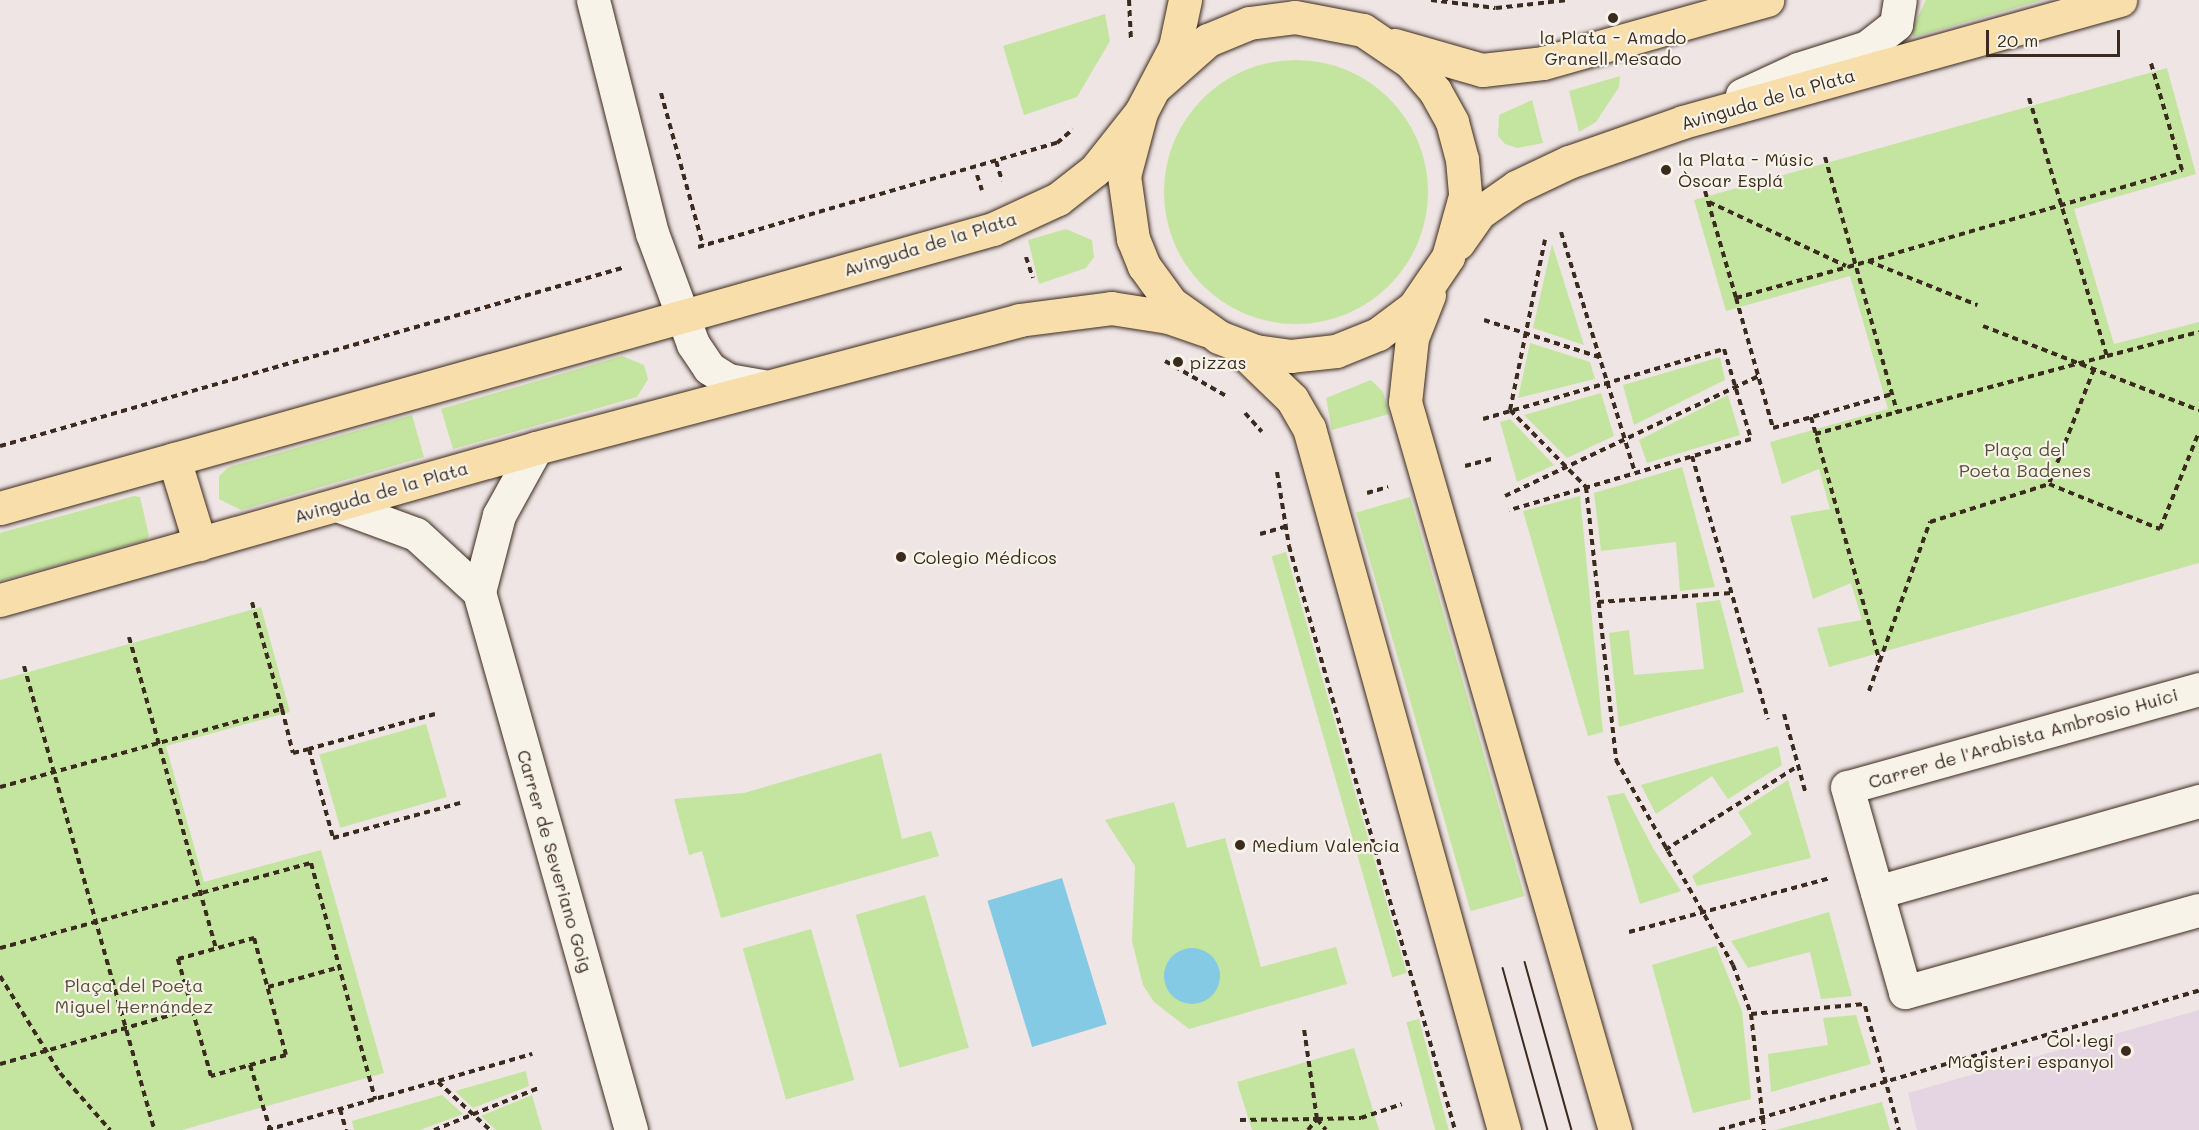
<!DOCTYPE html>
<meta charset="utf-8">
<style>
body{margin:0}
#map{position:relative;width:2199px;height:1130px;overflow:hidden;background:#efe5e5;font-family:Mali,sans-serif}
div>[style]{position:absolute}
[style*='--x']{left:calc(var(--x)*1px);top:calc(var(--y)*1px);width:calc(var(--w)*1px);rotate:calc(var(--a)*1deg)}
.built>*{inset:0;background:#e5d4e1}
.green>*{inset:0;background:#c3e59f;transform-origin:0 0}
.round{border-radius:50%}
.water>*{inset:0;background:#84cae5;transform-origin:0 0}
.path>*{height:4px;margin-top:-2px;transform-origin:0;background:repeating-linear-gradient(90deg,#3b2a1e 0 6px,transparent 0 10.5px)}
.roads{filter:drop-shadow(0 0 2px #3b2a1e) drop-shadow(0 0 2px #3b2a1e)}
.minor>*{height:33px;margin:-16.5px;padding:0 16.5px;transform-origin:16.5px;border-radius:16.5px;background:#f7f3e8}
.major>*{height:33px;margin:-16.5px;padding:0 16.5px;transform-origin:16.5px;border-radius:16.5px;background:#f8deab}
.tram>*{height:1.5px;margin:-0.75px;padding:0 0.75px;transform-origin:0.75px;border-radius:0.75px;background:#3b2a1e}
.dots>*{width:16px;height:16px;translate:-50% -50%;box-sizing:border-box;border:3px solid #f7f3e8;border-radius:50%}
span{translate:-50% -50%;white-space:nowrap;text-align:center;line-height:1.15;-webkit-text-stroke:4.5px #f7f3e8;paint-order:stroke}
.poi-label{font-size:18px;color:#3b2a1e}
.left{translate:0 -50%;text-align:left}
.right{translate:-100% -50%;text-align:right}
.street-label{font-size:18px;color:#3b2a1e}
.park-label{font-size:18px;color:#564f38}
.scale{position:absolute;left:1986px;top:30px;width:134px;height:27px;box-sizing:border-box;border:3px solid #3b2a1e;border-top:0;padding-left:8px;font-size:18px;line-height:21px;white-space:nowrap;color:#3b2a1e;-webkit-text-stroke:4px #f7f3e8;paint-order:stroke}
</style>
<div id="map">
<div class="built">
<div style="clip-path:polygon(2199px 1010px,2199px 1130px,1917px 1130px,1908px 1093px)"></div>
</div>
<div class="green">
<div style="clip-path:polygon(1926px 0,2043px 0,1914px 37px,1911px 31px)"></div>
<div style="clip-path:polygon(1105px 14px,1110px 41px,1077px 97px,1024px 115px,1003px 46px)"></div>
<div class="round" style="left:1164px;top:60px;width:264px;height:264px"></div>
<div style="clip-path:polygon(2167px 68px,2196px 174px,2074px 209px,2114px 344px,2199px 322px,2199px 563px,1829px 667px,1817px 628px,1862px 620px,1851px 583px,1813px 599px,1790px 516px,1830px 509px,1819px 469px,1782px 484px,1770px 442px,1888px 409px,1850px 276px,1726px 311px,1694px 200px)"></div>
<div style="clip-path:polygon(1620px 76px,1619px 87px,1596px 122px,1579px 132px,1569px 91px)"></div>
<div style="clip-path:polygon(1532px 100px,1543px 143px,1517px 148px,1505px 144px,1498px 136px,1499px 115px)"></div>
<div style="clip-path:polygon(1066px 229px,1092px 240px,1094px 257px,1086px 268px,1039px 284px,1028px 240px)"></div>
<div style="clip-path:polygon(1552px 244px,1584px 345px,1533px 328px)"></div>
<div style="clip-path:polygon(1530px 343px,1590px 362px,1595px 379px,1518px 398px)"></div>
<div style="clip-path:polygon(622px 356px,644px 365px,648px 379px,637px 397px,453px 449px,441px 409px)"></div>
<div style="clip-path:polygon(1720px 357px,1725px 380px,1634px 425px,1623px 385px)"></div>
<div style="clip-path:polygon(1371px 380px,1383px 392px,1389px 414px,1332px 430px,1326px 398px)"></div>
<div style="clip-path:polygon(1601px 393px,1614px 436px,1567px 458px,1524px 415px)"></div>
<div style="clip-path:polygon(1728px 395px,1740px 435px,1647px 463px,1639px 440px)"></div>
<div style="clip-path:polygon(412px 415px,424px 457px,241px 510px,219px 499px,219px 476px,229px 467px)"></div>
<div style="clip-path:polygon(1510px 419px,1554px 465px,1517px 482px,1500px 422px)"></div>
<div style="clip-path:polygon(1682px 467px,1715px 587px,1680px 591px,1676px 542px,1601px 551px,1594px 493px)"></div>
<div style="clip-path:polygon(134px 496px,140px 497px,149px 536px,146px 540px,0 581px,0 533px)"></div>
<div style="clip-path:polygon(1580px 496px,1603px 732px,1588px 736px,1523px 511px)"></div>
<div style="left:1410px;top:497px;width:415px;height:56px;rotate:74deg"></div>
<div style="left:1286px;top:552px;width:438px;height:15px;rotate:74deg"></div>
<div style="clip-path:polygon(1720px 600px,1744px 692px,1619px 727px,1609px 633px,1629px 630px,1634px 675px,1704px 669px,1696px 603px)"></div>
<div style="clip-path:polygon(261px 607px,290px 712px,166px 746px,204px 882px,321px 850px,384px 1073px,182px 1130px,0 1130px,0 680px)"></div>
<div style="left:426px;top:724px;width:76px;height:111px;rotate:74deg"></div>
<div style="clip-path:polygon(1778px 746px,1782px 765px,1728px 799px,1712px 776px,1656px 814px,1641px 785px)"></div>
<div style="clip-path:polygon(881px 753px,902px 839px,931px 831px,939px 856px,721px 918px,702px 851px,689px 855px,674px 799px,744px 793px)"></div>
<div style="clip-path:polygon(1788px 780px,1811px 858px,1697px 886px,1692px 876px,1752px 834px,1738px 812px)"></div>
<div style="clip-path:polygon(1624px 793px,1654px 850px,1681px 891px,1640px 904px,1607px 796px)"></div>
<div style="clip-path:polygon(1174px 802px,1187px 848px,1225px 838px,1261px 967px,1336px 947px,1347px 984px,1189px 1029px,1154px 1002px,1143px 985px,1132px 941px,1135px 866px,1105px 820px)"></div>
<div style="left:925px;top:895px;width:159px;height:72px;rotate:74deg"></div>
<div style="clip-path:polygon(1829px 912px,1852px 996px,1821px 999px,1810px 952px,1748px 968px,1731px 941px)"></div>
<div style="left:811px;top:929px;width:157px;height:71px;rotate:74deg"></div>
<div style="clip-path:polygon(1716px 946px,1742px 1011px,1751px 1099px,1693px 1113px,1652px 965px)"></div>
<div style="clip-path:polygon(1856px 1015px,1871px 1064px,1771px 1092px,1768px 1054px,1828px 1045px,1823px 1018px)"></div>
<div style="left:1419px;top:1019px;width:115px;height:13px;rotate:75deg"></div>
<div style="clip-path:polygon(1354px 1048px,1379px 1130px,1252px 1130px,1237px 1082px)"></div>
<div style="clip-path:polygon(526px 1071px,529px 1086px,473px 1108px,455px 1091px)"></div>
<div style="clip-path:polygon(442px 1095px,463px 1114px,420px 1130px,354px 1130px,352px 1121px)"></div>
<div style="clip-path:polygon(532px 1095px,542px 1130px,496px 1130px,481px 1116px)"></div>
<div style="clip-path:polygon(1882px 1102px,1890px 1130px,1775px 1130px)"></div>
</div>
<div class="water">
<div style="left:1062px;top:878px;width:153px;height:78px;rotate:73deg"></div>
<div class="round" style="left:1164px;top:948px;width:56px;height:56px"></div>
</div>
<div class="path">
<div style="--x:1129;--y:0;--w:41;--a:87.2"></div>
<div style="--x:1431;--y:0;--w:65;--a:7"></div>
<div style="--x:1496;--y:8;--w:72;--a:-6.3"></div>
<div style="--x:661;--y:93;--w:158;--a:74.6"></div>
<div style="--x:2029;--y:98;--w:270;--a:73.2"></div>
<div style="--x:2107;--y:356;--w:95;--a:-14.6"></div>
<div style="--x:1825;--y:157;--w:265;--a:74.2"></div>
<div style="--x:996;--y:161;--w:21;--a:73"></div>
<div style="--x:977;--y:175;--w:16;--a:72"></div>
<div style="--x:1705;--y:191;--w:111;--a:73.8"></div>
<div style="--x:1736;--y:298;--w:116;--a:-15.5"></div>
<div style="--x:1848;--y:267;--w:348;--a:-16.2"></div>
<div style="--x:2182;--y:170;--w:111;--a:-106.2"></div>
<div style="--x:1709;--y:202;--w:151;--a:25"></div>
<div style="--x:1561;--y:232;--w:252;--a:72.9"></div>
<div style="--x:698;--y:247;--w:374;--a:-16.2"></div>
<div style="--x:1057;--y:143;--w:21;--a:-41"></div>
<div style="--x:1026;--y:257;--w:22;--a:72"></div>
<div style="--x:1868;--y:261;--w:118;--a:22"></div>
<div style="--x:1736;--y:298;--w:135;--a:74.1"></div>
<div style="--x:1773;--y:428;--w:124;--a:-15.9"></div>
<div style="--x:1484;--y:320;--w:121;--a:17.8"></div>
<div style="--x:1983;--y:326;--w:232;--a:21.3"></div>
<div style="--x:1165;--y:361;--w:73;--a:29.7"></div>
<div style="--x:2094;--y:369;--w:123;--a:111.4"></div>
<div style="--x:2049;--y:484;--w:120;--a:22.1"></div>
<div style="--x:2160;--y:529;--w:105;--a:-68.1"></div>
<div style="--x:1510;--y:410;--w:108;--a:45.4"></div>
<div style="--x:1586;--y:487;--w:275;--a:83.7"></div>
<div style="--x:1616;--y:760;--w:236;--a:60.3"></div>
<div style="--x:1733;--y:965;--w:52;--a:69.8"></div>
<div style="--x:1751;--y:1014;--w:117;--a:83.6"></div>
<div style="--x:1510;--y:410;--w:174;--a:-78.4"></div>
<div style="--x:1245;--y:413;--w:25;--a:48"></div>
<div style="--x:1811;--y:417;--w:255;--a:74.3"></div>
<div style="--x:1483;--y:419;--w:251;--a:-16.2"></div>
<div style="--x:1724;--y:349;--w:94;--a:73.3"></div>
<div style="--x:1751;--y:439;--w:252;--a:163.6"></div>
<div style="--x:1815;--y:434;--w:302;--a:-15"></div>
<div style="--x:0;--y:446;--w:647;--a:-15.97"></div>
<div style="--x:1692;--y:456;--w:274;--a:73.9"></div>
<div style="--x:1465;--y:466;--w:30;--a:-15"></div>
<div style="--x:1277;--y:472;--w:75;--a:80.8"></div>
<div style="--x:1289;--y:546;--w:607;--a:74.13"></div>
<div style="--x:1367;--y:493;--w:22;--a:-16"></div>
<div style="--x:1505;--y:496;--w:281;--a:-25.3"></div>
<div style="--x:1260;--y:534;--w:29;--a:-16"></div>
<div style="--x:1598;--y:602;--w:134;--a:-3.8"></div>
<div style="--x:129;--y:637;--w:324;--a:74.4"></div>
<div style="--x:24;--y:666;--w:482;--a:74.3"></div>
<div style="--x:1869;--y:691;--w:180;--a:-70.2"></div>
<div style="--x:1930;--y:522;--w:125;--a:-17.7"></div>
<div style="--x:282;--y:709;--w:45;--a:76"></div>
<div style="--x:293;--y:753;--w:16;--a:-14"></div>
<div style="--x:435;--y:714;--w:131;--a:164.5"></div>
<div style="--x:309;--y:749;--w:92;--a:74.9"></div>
<div style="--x:333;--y:838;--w:132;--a:-15.4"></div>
<div style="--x:1784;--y:714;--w:80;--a:74.7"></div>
<div style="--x:0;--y:787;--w:293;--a:-15.5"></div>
<div style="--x:282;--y:709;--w:111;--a:-105.7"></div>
<div style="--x:1665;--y:850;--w:157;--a:-32.3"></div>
<div style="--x:1629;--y:932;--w:208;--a:-15"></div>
<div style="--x:254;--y:938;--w:121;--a:74.7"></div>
<div style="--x:286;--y:1055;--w:78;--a:164.4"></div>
<div style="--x:211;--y:1076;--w:122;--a:-105.8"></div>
<div style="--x:178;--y:959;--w:79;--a:-15.4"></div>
<div style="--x:0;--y:948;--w:322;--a:-15.3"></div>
<div style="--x:311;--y:863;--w:245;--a:74.8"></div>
<div style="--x:0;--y:976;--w:114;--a:58.3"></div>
<div style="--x:60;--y:1073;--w:76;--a:48.7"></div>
<div style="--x:268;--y:987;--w:75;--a:-15.5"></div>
<div style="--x:1865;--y:1006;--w:129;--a:74.7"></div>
<div style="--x:1751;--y:1014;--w:114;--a:-5"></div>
<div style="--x:0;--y:1064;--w:200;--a:-16"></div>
<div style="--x:250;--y:1065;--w:67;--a:72.6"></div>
<div style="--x:438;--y:1082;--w:71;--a:42.7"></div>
<div style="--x:340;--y:1109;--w:22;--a:74"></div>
<div style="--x:1317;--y:1119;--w:44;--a:-1.3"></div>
<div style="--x:1361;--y:1118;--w:43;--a:-18.9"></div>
<div style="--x:1240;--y:1120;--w:77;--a:-0.7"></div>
<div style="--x:1317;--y:1119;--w:91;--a:-98.2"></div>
<div style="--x:267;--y:1130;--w:276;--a:-16"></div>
<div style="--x:434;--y:1130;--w:115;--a:-21.9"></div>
<div style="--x:1308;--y:1130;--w:14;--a:-51"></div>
<div style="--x:1317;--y:1119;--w:14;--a:51"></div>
<div style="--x:1719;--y:1130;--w:500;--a:-16.2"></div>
</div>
<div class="roads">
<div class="minor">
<div style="--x:593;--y:0;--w:240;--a:75.8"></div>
<div style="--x:652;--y:233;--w:118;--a:69.7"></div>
<div style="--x:693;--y:344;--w:29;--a:56"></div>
<div style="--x:709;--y:368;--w:22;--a:32"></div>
<div style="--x:728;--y:380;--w:35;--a:10"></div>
<div style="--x:1742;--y:95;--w:62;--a:-24.9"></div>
<div style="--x:1798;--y:69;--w:72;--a:-17.7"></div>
<div style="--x:1867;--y:47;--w:37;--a:-38"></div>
<div style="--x:1896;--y:24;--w:24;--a:-81"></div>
<div style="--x:536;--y:448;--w:77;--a:118.9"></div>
<div style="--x:499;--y:515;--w:80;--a:104.6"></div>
<div style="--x:479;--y:592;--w:559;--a:74.22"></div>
<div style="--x:337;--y:505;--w:84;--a:20.2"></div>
<div style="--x:416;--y:534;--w:86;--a:42.6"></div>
<div style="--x:2199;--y:689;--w:365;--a:164.4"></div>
<div style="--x:1847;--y:787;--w:213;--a:74.2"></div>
<div style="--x:1905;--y:992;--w:305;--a:-15.6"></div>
<div style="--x:1877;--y:892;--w:335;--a:-15.8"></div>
</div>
<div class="major">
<div style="--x:1395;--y:45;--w:91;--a:16"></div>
<div style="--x:1482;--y:70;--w:61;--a:-6.5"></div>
<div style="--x:1543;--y:63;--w:233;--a:-15.7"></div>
<div style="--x:1155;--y:87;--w:71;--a:-41.6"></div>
<div style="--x:1208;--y:40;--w:44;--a:-22.5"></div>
<div style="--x:1249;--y:23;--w:46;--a:-7.4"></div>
<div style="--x:1295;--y:17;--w:69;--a:10.8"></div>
<div style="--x:1363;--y:30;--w:57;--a:34.2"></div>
<div style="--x:1410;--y:62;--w:38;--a:49"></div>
<div style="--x:1435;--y:91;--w:35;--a:61"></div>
<div style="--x:1452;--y:122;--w:38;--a:75"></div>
<div style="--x:1462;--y:159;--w:37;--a:85"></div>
<div style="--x:1465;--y:196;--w:63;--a:105.6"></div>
<div style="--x:1448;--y:257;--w:60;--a:124.2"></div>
<div style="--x:1414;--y:307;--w:45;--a:143.1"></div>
<div style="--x:1378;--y:334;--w:45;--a:158"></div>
<div style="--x:1336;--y:351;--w:45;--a:173.7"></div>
<div style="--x:1291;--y:356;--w:36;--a:-172"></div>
<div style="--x:1255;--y:351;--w:39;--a:-159"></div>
<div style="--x:1219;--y:337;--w:59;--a:-144.7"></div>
<div style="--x:1171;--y:303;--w:46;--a:-126.1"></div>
<div style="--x:1144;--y:266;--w:29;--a:-112"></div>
<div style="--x:1133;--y:239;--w:64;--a:-98.1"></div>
<div style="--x:1124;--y:176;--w:66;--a:-75.1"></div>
<div style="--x:1141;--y:112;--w:73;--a:-62.4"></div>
<div style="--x:1175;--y:47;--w:48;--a:-78"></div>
<div style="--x:1458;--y:243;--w:37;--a:-55"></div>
<div style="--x:1479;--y:213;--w:45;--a:-35.1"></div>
<div style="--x:1516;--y:187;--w:59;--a:-25.3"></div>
<div style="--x:1569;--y:162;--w:121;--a:-19.3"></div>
<div style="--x:1683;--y:122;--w:454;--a:-15.6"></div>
<div style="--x:1429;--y:295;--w:46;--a:111.6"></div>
<div style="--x:1412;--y:338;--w:64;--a:96.2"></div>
<div style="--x:1405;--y:402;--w:758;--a:73.91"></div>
<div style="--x:1236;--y:345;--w:78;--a:44"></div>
<div style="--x:1292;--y:399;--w:34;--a:60"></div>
<div style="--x:1309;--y:428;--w:729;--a:74.48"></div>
<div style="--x:174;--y:459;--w:89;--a:73"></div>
<div style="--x:0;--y:508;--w:1031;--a:-15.69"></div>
<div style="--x:993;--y:229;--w:72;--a:-24.8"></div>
<div style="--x:1058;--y:199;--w:47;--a:-38.1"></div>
<div style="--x:1095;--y:170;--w:74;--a:-51.6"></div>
<div style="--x:0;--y:600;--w:557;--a:-15.83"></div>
<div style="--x:536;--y:448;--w:500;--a:-14.8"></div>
<div style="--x:1019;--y:320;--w:93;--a:-7.4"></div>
<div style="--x:1111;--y:308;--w:58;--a:9"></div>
<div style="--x:1168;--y:317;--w:39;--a:19"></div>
</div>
</div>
<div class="tram">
<div style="--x:1525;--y:962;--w:174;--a:74.4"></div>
<div style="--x:1503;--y:968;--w:168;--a:74.5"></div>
</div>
<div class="dots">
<div style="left:1613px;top:18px;background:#3b2a1e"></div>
<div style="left:1666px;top:170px;background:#3b2a1e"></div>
<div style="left:1178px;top:362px;background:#3b2a1e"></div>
<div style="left:901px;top:557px;background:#3b2a1e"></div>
<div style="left:1240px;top:845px;background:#3b2a1e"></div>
<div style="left:2126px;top:1051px;background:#3b2a1e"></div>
</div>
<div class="poi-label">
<span style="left:1613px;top:48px">la Plata - Amado<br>Granell Mesado</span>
<span class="left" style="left:1678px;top:170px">la Plata - Músic<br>Òscar Esplá</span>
<span class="left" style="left:1190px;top:362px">pizzas</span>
<span class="left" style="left:913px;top:557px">Colegio Médicos</span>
<span class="left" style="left:1252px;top:845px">Medium Valencia</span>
<span class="right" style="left:2114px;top:1051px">Col·legi<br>Magisteri espanyol</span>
</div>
<div class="street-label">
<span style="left:1768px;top:99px;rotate:-16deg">Avinguda de la Plata</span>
<span style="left:930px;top:244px;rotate:-17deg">Avinguda de la Plata</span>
<span style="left:381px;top:492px;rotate:-16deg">Avinguda de la Plata</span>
<span style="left:2023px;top:738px;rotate:-16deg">Carrer de l'Arabista Ambrosio Huici</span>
<span style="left:555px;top:861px;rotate:74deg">Carrer de Severiano Goig</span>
</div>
<div class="park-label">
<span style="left:2025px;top:460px">Plaça del<br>Poeta Badenes</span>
<span style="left:134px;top:996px">Plaça del Poeta<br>Miguel Hernández</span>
</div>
<div class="scale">20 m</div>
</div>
